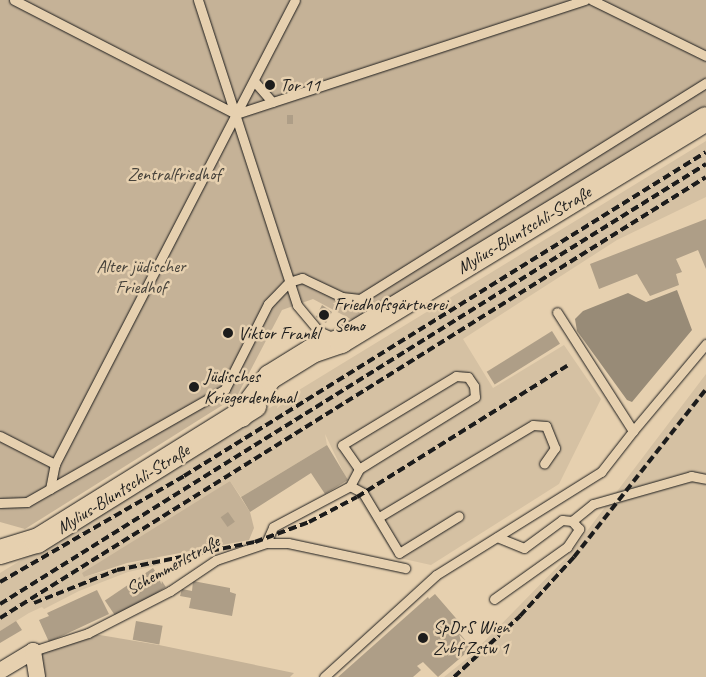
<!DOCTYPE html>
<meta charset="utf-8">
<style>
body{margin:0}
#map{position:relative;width:706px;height:677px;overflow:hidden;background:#e6d0af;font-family:Caveat,sans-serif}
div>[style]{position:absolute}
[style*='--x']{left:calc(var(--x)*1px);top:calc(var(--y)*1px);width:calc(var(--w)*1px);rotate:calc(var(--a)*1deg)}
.built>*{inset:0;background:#d5c1a3}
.green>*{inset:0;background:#c5b297}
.water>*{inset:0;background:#988b77}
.building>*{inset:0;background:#ae9e87;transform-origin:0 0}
.roads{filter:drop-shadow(0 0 1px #1c1c1c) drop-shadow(0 0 1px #1c1c1c)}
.lane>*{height:9px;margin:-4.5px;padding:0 4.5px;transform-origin:4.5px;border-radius:4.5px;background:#e6d0af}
.street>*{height:16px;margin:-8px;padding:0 8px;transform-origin:8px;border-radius:8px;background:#e6d0af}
.secondary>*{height:24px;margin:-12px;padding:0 12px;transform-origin:12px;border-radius:12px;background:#e6d0af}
.rail>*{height:4px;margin-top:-2px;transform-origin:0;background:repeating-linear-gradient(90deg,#1c1c1c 0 8px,transparent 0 12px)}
.dots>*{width:14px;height:14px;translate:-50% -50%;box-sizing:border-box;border:2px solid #e6d0af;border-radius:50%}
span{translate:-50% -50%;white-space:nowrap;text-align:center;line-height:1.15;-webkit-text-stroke:5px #e6d0af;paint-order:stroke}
.poi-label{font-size:18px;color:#1c1c1c}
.left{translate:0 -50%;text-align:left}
.park-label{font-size:18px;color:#46423b}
.street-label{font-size:18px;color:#1c1c1c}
</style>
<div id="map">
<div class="built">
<div style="clip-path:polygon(706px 141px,706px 197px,617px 240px,463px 339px,493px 388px,564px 345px,601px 399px,559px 484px,431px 565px,395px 557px,350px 486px,325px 434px,327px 445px,241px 497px,230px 481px,84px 577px,157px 557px,159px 565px,128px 572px,79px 591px,44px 609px,42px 607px,29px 613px,0 631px,0 573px)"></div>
<div style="clip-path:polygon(706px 374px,706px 677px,444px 677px,469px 657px,568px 556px)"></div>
</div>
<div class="green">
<div style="clip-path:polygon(0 0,706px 0,706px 105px,358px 323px,313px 299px,282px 310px,237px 396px,25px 529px,0 522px)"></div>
<div style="clip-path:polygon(230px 481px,250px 512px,254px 528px,249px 540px,127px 563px,84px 577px,82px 573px)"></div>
<div style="clip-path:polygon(88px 633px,159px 645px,294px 673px,290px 677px,37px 677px,33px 651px)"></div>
</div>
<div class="water">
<div style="clip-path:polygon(677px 290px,692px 330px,632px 402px,627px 400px,577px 331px,575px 319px,583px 311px,628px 293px,646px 302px)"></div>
</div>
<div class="building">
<div style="left:287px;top:115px;width:6px;height:9px"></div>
<div style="clip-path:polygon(706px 219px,706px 269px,698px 250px,676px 259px,682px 272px,676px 274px,679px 285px,650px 296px,637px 274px,599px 289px,590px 264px)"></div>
<div style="clip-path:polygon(322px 305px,332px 312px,326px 323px,316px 317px)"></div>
<div style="left:552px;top:331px;width:15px;height:77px;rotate:58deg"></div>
<div style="clip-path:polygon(327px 445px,348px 480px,325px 494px,311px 473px,250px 512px,241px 497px)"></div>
<div style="left:228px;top:512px;width:12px;height:9px;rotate:55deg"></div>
<div style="left:153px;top:568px;width:23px;height:58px;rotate:56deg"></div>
<div style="clip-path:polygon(193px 581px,230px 588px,230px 592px,236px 594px,232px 616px,189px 608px,191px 598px,180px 596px,182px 589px,192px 591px)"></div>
<div style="clip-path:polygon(97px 590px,109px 614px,49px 642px,39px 620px,49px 616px,47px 613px)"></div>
<div style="clip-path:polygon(435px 594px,461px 624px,456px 629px,472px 648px,438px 677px,423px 662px,417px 666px,421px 670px,413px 677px,338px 677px,428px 597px,429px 599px)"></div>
<div style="clip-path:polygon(16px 621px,22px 630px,0 643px,0 631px)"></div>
<div style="left:136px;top:621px;width:27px;height:19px;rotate:10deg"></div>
</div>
<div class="roads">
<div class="lane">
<div style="--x:14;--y:0;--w:250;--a:27.2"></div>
<div style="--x:236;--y:114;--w:367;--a:-18.1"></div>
<div style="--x:198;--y:0;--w:321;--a:72"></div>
<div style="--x:297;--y:305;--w:34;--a:50"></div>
<div style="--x:319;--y:331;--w:17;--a:25"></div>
<div style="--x:592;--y:0;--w:127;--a:26.2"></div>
<div style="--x:254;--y:81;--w:28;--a:49"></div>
<div style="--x:633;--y:431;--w:114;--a:-50"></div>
<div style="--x:0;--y:436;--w:62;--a:27"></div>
<div style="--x:350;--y:486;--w:15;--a:28"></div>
<div style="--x:363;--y:493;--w:70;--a:59"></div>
<div style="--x:399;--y:553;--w:70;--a:-31.7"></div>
<div style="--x:50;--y:489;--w:25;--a:-79"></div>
<div style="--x:55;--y:464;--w:522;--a:-62.65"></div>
<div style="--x:0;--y:503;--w:27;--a:-2"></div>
<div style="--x:27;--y:502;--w:228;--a:-29.7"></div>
<div style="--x:225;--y:389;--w:95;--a:-63.2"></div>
<div style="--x:268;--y:304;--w:30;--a:-46"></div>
<div style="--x:289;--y:282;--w:14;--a:-17"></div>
<div style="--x:302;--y:278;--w:44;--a:25.4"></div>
<div style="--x:342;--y:297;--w:18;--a:6"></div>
<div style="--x:360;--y:299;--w:408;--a:-32"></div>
<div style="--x:379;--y:517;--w:179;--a:-30.9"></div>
<div style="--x:533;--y:425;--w:13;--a:4"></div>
<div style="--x:546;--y:426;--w:24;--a:68"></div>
<div style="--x:555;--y:448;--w:19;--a:125"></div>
<div style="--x:572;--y:521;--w:27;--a:-39"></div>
<div style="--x:593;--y:504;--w:102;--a:-15.9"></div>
<div style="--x:691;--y:476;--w:15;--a:11"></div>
<div style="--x:266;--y:543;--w:17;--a:-66"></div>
<div style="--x:273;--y:527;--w:87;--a:-28"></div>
<div style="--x:350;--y:486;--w:19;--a:-62"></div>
<div style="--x:359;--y:469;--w:29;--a:-125"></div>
<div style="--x:342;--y:445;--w:133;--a:-31.2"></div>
<div style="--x:456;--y:376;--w:12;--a:5"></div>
<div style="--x:468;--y:377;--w:11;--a:56"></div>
<div style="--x:474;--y:386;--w:11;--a:85"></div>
<div style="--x:475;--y:397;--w:137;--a:148.2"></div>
<div style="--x:494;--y:599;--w:90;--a:-35.5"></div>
<div style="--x:567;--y:547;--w:22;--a:-56"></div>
<div style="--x:579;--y:529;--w:11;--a:-131"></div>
<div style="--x:572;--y:521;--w:10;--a:-174"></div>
<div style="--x:562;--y:520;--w:47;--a:143.6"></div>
<div style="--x:524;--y:548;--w:29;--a:-158"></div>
<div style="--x:33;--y:651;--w:58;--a:-18.1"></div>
<div style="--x:88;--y:633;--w:92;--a:-27.1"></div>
<div style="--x:170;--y:591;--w:55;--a:-34"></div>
<div style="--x:216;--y:560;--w:53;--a:-18.8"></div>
<div style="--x:266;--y:543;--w:22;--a:0"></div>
<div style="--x:288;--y:543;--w:120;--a:12.1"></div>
<div style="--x:324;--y:677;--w:151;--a:-42.3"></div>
<div style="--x:436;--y:575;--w:195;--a:-32"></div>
<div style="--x:601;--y:472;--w:52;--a:-52"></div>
<div style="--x:633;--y:431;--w:141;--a:-122.6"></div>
</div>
<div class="street">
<div style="--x:0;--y:671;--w:39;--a:-31"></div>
<div style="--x:33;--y:651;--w:26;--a:81"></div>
</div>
<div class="secondary">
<div style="--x:241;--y:415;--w:48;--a:-52.7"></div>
<div style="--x:270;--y:377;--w:49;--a:-31.8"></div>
<div style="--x:312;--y:351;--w:31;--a:-19"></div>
<div style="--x:341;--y:341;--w:427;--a:-31.3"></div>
<div style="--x:0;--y:552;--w:39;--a:-17"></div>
<div style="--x:37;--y:541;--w:256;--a:-31.9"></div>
</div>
</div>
<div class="rail">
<div style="--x:0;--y:582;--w:212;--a:-29.9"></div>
<div style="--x:184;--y:476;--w:614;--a:-31.83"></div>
<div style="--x:34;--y:603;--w:89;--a:-21.7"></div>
<div style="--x:117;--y:570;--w:141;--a:-11.5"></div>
<div style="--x:255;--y:542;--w:58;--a:-20.3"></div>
<div style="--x:309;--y:522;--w:54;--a:-27.5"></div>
<div style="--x:357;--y:497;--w:248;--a:-32"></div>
<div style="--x:0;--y:604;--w:832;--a:-31.93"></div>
<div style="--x:0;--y:618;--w:832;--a:-31.99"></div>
<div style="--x:454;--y:677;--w:90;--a:-42.7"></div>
<div style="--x:520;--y:616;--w:80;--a:-47.5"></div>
<div style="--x:574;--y:557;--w:214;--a:-51.8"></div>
</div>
<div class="dots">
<div style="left:270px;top:85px;background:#1c1c1c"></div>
<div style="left:324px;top:315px;background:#1c1c1c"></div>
<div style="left:228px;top:333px;background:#1c1c1c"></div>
<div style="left:194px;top:387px;background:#1c1c1c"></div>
<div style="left:423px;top:638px;background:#1c1c1c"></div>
</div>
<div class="poi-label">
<span class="left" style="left:280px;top:85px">Tor 11</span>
<span class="left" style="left:334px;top:315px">Friedhofsgärtnerei<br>Semo</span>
<span class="left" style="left:238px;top:333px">Viktor Frankl</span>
<span class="left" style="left:204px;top:387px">Jüdisches<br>Kriegerdenkmal</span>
<span class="left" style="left:433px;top:638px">SpDrS Wien<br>Zvbf Zstw 1</span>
</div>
<div class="park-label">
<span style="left:174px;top:174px">Zentralfriedhof</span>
<span style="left:141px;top:277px">Alter jüdischer<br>Friedhof</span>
</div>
<div class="street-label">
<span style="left:524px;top:230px;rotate:-31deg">Mylius-Bluntschli-Straße</span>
<span style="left:123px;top:489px;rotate:-32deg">Mylius-Bluntschli-Straße</span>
<span style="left:173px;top:565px;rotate:-29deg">Schemmerlstraße</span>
</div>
</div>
